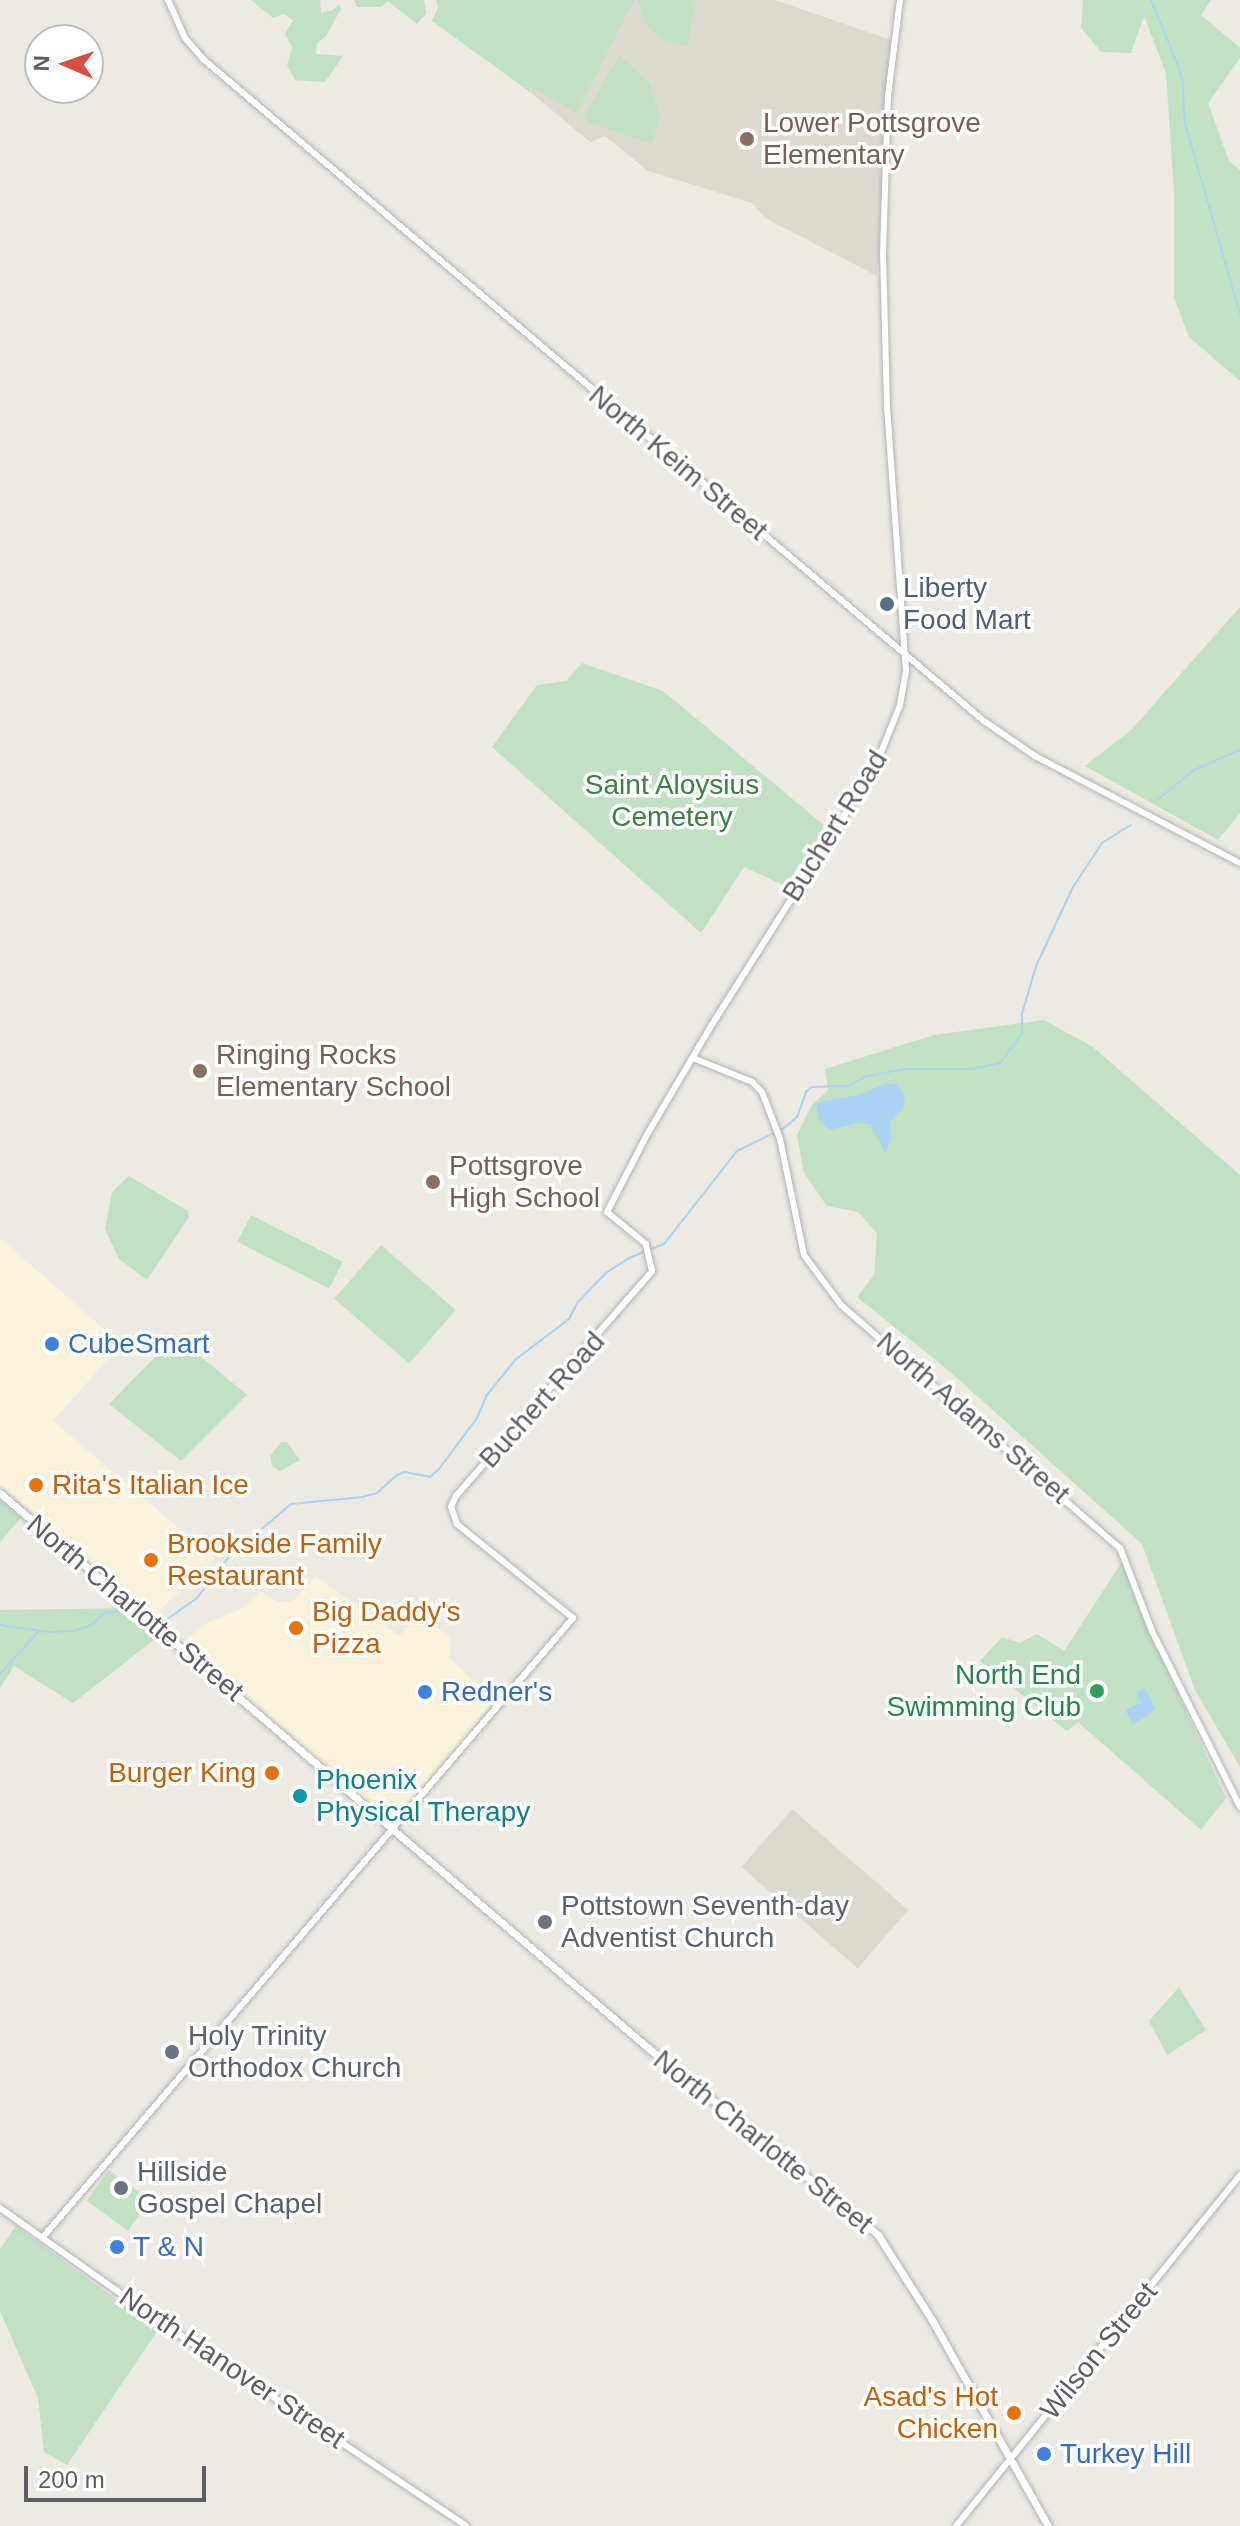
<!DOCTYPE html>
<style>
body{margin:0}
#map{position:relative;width:1240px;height:2526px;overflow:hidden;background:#eceae3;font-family:Arial,sans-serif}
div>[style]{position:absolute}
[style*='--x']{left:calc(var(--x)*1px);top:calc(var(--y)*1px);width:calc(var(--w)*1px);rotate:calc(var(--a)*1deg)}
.commercial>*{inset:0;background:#faf3db}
.education>*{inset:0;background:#dcd9d1;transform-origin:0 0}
.green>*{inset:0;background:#c2e1c3;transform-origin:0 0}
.water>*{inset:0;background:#aad3f6}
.stream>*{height:2px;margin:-1px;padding:0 1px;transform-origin:1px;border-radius:1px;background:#aad3f6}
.roads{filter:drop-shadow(0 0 2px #b0b3b7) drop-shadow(0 0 2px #b0b3b7)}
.tertiary>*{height:6px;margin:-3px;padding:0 3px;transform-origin:3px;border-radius:3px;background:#fff}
.secondary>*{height:7px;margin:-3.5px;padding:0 3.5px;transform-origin:3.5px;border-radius:3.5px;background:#fff}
.dots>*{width:22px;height:22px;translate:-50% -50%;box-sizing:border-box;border:4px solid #fff;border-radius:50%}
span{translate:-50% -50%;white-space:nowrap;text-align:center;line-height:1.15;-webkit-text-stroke:7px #fff;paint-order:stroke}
.education-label{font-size:28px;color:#785e54}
.left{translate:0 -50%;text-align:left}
.street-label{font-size:28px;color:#5b5e62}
.service-label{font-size:28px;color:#4e5e75}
.park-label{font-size:28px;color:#3d7f42}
.shop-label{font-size:28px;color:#366cbe}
.food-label{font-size:28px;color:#c56008}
.right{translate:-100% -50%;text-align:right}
.leisure-label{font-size:28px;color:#27864d}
.culture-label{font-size:28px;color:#0d838f}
.worship-label{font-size:28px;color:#5b616d}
.north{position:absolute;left:24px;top:24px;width:80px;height:80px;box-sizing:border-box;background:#fff;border:2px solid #bdbfc0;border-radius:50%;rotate:272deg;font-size:22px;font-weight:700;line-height:32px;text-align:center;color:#5b5e62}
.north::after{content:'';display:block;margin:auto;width:28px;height:36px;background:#d64f3f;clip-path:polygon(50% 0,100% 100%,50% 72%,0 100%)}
.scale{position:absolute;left:24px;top:2466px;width:182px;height:36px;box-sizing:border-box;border:4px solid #5b5e62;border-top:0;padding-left:10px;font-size:24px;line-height:28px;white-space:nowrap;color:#5b5e62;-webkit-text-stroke:6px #fff;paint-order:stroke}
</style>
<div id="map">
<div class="commercial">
<div style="clip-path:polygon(0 1238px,121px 1344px,53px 1421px,215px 1559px,153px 1616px,0 1485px)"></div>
<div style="clip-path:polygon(316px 1576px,399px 1636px,421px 1614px,451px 1639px,450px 1658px,494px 1701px,393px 1829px,184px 1641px,205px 1624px,243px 1608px,261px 1591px,278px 1602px,292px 1602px)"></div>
</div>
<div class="education">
<div style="clip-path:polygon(571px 0,775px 0,891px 40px,877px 276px,765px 218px,752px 203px,648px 171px,605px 136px,590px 142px,530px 92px)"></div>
<div style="left:792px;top:1809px;width:154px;height:77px;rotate:41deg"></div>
</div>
<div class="green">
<div style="clip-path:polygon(251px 0,320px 0,321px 13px,333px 10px,339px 4px,341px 9px,326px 36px,317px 43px,316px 54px,343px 56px,325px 82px,295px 80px,287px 65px,292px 47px,285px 34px,293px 20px,284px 14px,273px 18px)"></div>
<div style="clip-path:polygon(354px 0,424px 0,426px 14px,417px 24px,388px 1px,381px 7px,357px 7px)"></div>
<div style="clip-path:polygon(436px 0,634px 0,577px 113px,530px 87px,530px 92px,432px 21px,438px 7px)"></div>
<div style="clip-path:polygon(638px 0,696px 0,688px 47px,659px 38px,645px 24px)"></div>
<div style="clip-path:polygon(1083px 0,1211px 0,1201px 15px,1240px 48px,1240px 58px,1208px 103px,1229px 161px,1240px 170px,1240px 381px,1189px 337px,1174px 298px,1174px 193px,1166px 73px,1144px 16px,1131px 53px,1101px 52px,1081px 28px)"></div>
<div style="clip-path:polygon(619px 55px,650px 83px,660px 116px,652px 144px,587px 122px,586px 113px)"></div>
<div style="clip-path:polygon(1240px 607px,1240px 813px,1218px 840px,1085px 766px,1131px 730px)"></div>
<div style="clip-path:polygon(582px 663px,663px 691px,826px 827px,787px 887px,744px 867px,701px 933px,492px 747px,537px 685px,566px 681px)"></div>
<div style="clip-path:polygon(1044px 1020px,1093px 1047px,1240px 1175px,1240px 1767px,1195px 1690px,1142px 1544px,948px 1370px,857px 1297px,874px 1275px,877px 1233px,858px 1212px,827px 1206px,804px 1173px,797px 1135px,811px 1106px,828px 1090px,825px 1069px,934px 1035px)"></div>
<div style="clip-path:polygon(129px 1176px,188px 1211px,189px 1217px,147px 1280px,119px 1259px,105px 1229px,112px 1192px)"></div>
<div style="left:251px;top:1215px;width:103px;height:30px;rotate:27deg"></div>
<div style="left:381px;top:1245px;width:99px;height:71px;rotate:41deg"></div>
<div style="clip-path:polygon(176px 1336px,247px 1395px,181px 1461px,109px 1404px)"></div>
<div style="clip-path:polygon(281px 1442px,287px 1442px,300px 1460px,280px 1471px,272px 1466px,270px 1456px)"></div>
<div style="clip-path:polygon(0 1500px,21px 1518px,0 1542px)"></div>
<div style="clip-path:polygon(1122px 1562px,1138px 1607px,1226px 1798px,1201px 1830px,1078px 1722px,1067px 1731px,980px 1661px,1002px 1637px,1020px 1643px,1037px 1634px,1064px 1651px)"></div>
<div style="clip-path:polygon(127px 1608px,155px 1633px,155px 1639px,73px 1703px,14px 1666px,0 1688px,0 1610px)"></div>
<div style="clip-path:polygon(1179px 1987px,1206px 2030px,1167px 2055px,1149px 2021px)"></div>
<div style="left:109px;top:2170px;width:51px;height:38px;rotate:36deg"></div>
<div style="clip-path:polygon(16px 2226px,158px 2330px,67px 2465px,44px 2452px,38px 2398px,0 2311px,0 2249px)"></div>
</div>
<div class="water">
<div style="clip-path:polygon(887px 1083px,898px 1085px,905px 1097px,903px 1108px,890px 1122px,892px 1140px,885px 1152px,870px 1124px,858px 1123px,830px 1130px,819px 1120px,816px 1103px,861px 1094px)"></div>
<div style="clip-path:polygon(1145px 1688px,1156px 1709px,1133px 1725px,1125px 1710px,1141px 1703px,1137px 1693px)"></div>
</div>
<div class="stream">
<div style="--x:1151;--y:0;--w:68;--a:67.6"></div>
<div style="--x:1177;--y:63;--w:22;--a:74"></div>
<div style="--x:1183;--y:84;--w:36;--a:88"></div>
<div style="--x:1184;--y:120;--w:202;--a:73.9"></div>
<div style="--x:1157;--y:800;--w:48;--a:-39"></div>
<div style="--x:1194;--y:770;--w:50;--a:-23.5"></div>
<div style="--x:0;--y:1625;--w:48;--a:8.5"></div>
<div style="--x:47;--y:1632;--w:27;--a:-2"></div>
<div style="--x:74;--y:1631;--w:18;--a:-19"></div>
<div style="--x:91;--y:1625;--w:18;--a:-43"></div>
<div style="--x:104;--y:1613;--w:15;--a:-8"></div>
<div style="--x:119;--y:1611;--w:39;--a:26"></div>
<div style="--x:159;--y:1625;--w:47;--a:-35.4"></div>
<div style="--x:197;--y:1598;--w:51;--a:-52.2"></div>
<div style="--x:228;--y:1558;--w:83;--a:-40.6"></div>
<div style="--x:291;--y:1504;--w:72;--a:-5.6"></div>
<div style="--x:363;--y:1497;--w:15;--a:-16"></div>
<div style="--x:377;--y:1493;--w:27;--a:-42"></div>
<div style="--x:397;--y:1475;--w:9;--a:-21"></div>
<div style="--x:405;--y:1472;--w:25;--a:11"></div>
<div style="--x:430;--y:1477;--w:12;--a:-42"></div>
<div style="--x:439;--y:1469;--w:64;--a:-53.3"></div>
<div style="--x:477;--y:1418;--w:25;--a:-67"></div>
<div style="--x:487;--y:1395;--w:45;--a:-51.3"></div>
<div style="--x:515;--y:1360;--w:68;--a:-37.2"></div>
<div style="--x:569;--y:1319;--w:18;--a:-63"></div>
<div style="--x:577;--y:1303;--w:42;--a:-46"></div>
<div style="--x:606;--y:1273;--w:27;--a:-33"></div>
<div style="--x:629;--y:1258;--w:38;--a:-22"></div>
<div style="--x:664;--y:1244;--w:118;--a:-51.9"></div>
<div style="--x:737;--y:1151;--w:52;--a:-26.1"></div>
<div style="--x:784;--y:1128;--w:17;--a:-40"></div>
<div style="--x:797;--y:1117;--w:27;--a:-70"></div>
<div style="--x:806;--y:1092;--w:8;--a:-40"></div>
<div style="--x:812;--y:1087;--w:36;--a:-2"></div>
<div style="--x:848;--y:1086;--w:18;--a:-29"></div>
<div style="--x:864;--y:1077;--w:41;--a:-11.3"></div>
<div style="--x:904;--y:1069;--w:68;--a:0"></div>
<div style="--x:972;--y:1069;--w:29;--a:-12"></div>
<div style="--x:1000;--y:1063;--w:36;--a:-53"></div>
<div style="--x:1022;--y:1034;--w:20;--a:-90"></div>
<div style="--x:1022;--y:1014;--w:50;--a:-73.7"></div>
<div style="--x:1036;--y:966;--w:87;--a:-64.9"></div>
<div style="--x:1073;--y:887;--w:53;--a:-56.6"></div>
<div style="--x:1102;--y:843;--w:34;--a:-32"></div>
<div style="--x:0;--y:1674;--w:57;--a:-47.9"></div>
</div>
<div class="roads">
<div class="tertiary">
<div style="--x:168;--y:0;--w:42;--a:65.9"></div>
<div style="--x:185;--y:38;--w:28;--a:49"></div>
<div style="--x:203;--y:59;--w:1024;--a:40.29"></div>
<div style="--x:984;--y:721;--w:62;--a:34.5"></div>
<div style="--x:1035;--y:756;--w:231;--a:27.6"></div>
<div style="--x:693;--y:1058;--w:64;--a:22.1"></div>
<div style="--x:752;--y:1082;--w:14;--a:45"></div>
<div style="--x:762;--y:1092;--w:50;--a:69"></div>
<div style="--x:780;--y:1139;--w:118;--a:78.3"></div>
<div style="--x:804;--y:1255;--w:62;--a:53.5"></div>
<div style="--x:841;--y:1305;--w:370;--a:41.1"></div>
<div style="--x:1120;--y:1548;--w:89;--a:68.9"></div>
<div style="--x:1152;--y:1631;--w:197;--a:63.4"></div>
<div style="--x:0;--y:2208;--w:206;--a:35.3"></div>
<div style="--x:168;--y:2327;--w:358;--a:33.7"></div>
<div style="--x:43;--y:2237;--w:815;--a:-49.43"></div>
<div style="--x:573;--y:1618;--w:149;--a:-141"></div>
<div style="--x:457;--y:1524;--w:18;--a:-109"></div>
<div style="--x:451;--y:1507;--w:12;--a:-66"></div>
<div style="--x:456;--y:1496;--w:298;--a:-48.9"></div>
<div style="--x:652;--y:1271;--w:28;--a:-103"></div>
<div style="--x:646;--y:1244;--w:50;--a:-140.6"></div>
<div style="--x:607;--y:1212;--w:89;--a:-62.6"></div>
<div style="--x:648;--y:1133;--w:124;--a:-59.5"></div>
<div style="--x:711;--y:1026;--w:309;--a:-57.7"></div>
<div style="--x:876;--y:765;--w:65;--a:-68.2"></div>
<div style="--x:900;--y:705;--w:35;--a:-80"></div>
<div style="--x:906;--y:671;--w:267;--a:-94.1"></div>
<div style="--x:887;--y:405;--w:151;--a:-91.5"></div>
<div style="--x:883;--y:254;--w:158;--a:-88.2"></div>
<div style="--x:888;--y:96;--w:97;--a:-82.9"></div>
<div style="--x:956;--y:2526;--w:452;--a:-51"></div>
</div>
<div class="secondary">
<div style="--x:0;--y:1493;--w:852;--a:40.57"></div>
<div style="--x:647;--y:2047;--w:298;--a:39.1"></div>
<div style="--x:878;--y:2235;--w:101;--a:57.6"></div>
<div style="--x:932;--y:2320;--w:236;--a:60.6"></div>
</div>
</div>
<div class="dots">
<div style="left:747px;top:139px;background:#8d6e63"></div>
<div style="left:887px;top:604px;background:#5c6f8a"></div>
<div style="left:200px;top:1071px;background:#8d6e63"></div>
<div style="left:433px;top:1182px;background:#8d6e63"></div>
<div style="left:52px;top:1344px;background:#3f7fe0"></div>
<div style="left:36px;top:1485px;background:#e8710a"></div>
<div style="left:151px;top:1560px;background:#e8710a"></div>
<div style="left:296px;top:1628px;background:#e8710a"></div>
<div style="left:1097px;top:1691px;background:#2e9e5b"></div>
<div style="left:425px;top:1692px;background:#3f7fe0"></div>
<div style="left:272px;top:1773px;background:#e8710a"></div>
<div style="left:300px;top:1796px;background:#0f9aa8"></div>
<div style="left:545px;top:1922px;background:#6b7280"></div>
<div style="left:172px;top:2052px;background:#6b7280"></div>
<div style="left:121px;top:2188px;background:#6b7280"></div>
<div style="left:117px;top:2247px;background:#3f7fe0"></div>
<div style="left:1014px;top:2413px;background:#e8710a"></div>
<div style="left:1044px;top:2454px;background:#3f7fe0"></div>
</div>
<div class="education-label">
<span class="left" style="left:763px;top:139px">Lower Pottsgrove<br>Elementary</span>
<span class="left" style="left:216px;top:1071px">Ringing Rocks<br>Elementary School</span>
<span class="left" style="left:449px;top:1182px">Pottsgrove<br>High School</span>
</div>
<div class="street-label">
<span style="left:678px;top:463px;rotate:40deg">North Keim Street</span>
<span style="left:835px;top:826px;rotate:-58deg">Buchert Road</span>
<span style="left:542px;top:1400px;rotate:-48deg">Buchert Road</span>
<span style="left:973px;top:1418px;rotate:41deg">North Adams Street</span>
<span style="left:135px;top:1608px;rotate:40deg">North Charlotte Street</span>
<span style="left:763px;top:2142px;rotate:39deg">North Charlotte Street</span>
<span style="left:1099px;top:2351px;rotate:-51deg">Wilson Street</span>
<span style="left:232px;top:2368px;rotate:34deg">North Hanover Street</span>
</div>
<div class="service-label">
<span class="left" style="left:903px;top:604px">Liberty<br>Food Mart</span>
</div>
<div class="park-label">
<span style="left:672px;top:801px">Saint Aloysius<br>Cemetery</span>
</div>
<div class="shop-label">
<span class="left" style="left:68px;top:1344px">CubeSmart</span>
<span class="left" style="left:441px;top:1692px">Redner's</span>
<span class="left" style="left:133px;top:2247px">T &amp; N</span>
<span class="left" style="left:1060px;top:2454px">Turkey Hill</span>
</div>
<div class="food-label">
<span class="left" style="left:52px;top:1485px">Rita's Italian Ice</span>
<span class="left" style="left:167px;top:1560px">Brookside Family<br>Restaurant</span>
<span class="left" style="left:312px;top:1628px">Big Daddy's<br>Pizza</span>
<span class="right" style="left:256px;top:1773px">Burger King</span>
<span class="right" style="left:998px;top:2413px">Asad's Hot<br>Chicken</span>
</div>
<div class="leisure-label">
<span class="right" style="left:1081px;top:1691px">North End<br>Swimming Club</span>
</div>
<div class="culture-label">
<span class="left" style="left:316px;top:1796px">Phoenix<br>Physical Therapy</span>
</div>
<div class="worship-label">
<span class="left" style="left:561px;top:1922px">Pottstown Seventh-day<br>Adventist Church</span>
<span class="left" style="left:188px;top:2052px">Holy Trinity<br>Orthodox Church</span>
<span class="left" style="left:137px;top:2188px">Hillside<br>Gospel Chapel</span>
</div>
<div class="north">N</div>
<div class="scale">200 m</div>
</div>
